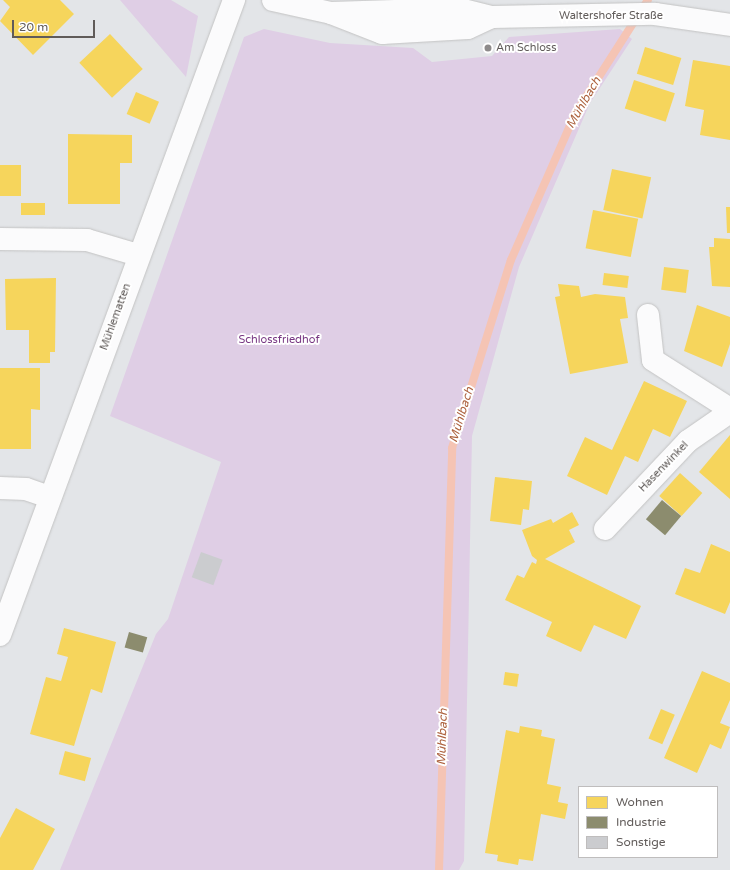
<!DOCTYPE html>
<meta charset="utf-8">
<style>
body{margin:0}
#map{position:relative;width:730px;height:870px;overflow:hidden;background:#e3e5e8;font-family:"Varela Round",sans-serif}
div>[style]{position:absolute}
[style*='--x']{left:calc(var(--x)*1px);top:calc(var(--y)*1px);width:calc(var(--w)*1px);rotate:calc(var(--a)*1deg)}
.green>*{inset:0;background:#dfcee5}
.homes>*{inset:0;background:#f6d55c;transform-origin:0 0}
.industry>*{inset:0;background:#8c8c6e;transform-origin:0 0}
.stream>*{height:8px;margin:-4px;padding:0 4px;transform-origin:4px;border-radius:4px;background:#f5c4b4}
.building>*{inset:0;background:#cbcccf;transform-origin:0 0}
.roads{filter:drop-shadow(0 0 1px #c3c3c3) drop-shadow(0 0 1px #c3c3c3)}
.minor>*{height:22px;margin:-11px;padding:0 11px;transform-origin:11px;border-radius:11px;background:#fbfbfc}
.tertiary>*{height:22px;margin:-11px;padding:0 11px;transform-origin:11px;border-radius:11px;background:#fbfbfc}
.dots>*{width:11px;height:11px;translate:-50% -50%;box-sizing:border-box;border:2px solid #fff;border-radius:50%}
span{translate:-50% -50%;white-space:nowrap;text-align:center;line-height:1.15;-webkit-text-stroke:4px #fff;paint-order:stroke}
.street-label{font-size:11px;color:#605b59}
.poi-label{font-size:11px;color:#605b59}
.left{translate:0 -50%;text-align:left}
.park-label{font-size:11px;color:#773682}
.water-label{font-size:12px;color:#ad623e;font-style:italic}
.legend{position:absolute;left:578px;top:786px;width:140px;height:72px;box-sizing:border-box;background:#fff;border:1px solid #bfbdbd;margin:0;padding:5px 7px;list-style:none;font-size:12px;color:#605b59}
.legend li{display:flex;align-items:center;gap:8px;height:20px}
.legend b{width:20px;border:1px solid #bfbdbd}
.scale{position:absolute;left:12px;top:20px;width:83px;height:18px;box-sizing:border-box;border:2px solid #605b59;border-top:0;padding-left:5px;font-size:12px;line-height:14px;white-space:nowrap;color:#605b59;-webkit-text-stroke:3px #fff;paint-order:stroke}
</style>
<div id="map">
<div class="green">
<div style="clip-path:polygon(120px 0,171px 0,198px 16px,186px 77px)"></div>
<div style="clip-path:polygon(264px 29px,330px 43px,413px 48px,432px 62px,492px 56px,509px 37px,620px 29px,632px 39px,590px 103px,519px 267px,472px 436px,464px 861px,459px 870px,60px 870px,156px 634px,168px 619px,221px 462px,110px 416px,244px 37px)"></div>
</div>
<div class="homes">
<div style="clip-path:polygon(3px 0,60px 0,74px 14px,33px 55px,0 21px,10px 7px)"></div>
<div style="left:110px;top:34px;width:48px;height:42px;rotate:47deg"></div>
<div style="left:645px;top:47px;width:38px;height:28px;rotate:17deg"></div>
<div style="clip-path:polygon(693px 60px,730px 66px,730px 140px,700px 135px,704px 110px,685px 106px)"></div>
<div style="left:634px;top:80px;width:43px;height:30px;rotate:18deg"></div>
<div style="left:136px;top:92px;width:25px;height:24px;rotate:23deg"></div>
<div style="clip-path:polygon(68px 134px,132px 135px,132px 163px,120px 163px,120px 204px,68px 204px)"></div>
<div style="left:0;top:165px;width:21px;height:31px"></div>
<div style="left:612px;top:169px;width:40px;height:42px;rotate:12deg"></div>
<div style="left:21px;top:203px;width:24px;height:12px"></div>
<div style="clip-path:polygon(726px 207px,730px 207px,730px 233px,727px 233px)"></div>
<div style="left:593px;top:210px;width:46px;height:39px;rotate:11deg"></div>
<div style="clip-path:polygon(714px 238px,730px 239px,730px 287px,712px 286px,709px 247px,714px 247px)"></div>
<div style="left:664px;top:267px;width:25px;height:23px;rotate:7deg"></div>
<div style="left:604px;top:273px;width:25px;height:12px;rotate:7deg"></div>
<div style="clip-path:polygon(56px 278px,55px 352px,50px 352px,50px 363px,29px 363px,29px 330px,6px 330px,5px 279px)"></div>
<div style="clip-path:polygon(558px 284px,579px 286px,581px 297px,595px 294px,625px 297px,628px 318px,620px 319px,628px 363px,570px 374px,555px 297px,560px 296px)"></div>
<div style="clip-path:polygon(697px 305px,730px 317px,730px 344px,722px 367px,684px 351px)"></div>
<div style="clip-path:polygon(0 368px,40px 368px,40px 410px,31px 409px,31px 449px,0 449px)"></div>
<div style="clip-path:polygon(644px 381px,687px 401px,670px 437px,653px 429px,638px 462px,625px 456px,607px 495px,567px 476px,585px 437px,612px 450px)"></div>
<div style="clip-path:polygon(730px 435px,730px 499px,699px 472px)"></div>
<div style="left:680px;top:473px;width:30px;height:31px;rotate:42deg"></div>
<div style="clip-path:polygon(495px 477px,532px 481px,529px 510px,523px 509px,521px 525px,490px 521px)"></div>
<div style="clip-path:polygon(572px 512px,579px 525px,569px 530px,575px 542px,545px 559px,641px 606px,626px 639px,594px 625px,581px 652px,546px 636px,552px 622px,505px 600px,517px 575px,524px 578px,532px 562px,536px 564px,537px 560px,532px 556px,522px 530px,551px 519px,553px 523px)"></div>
<div style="clip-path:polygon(711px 544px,730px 552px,730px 602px,725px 614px,675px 594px,685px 568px,700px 573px)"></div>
<div style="clip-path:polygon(64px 628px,116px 642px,102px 693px,91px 689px,74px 746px,30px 734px,46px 677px,61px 681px,68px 657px,57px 654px)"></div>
<div style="clip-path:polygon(702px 671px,730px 683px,730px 700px,720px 723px,730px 727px,721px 749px,710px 744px,697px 773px,664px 758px)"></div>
<div style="left:505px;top:672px;width:14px;height:13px;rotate:8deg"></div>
<div style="left:661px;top:709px;width:15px;height:32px;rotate:23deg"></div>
<div style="clip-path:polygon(520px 726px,542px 730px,541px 736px,555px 739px,547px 784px,561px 787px,558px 802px,568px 804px,565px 819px,541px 814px,533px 861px,519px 859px,518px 865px,497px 861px,498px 855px,485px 853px,506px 730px,519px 733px)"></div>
<div style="left:65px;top:751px;width:27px;height:24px;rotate:15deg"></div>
<div style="clip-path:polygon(16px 808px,55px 829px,33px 870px,0 870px,0 838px)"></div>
</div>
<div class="industry">
<div style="left:662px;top:500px;width:25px;height:25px;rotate:40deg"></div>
<div style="left:129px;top:632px;width:19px;height:16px;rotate:16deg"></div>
</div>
<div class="stream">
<div style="--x:439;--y:870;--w:422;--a:-88.2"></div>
<div style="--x:452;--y:448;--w:197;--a:-72.6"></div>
<div style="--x:511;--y:260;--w:159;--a:-66.3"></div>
<div style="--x:575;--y:114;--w:135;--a:-57.4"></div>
</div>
<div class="building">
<div style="left:201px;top:552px;width:23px;height:27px;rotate:20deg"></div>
</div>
<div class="roads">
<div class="minor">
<div style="--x:0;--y:239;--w:87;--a:0.7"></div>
<div style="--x:87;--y:240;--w:53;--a:16.4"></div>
<div style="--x:648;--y:315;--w:45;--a:83.7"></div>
<div style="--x:653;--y:360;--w:91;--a:32.5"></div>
<div style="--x:0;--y:488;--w:26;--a:2"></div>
<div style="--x:26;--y:489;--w:24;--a:19"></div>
<div style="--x:605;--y:529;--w:121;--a:-46.7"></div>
<div style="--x:688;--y:441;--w:51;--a:-34.6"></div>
<div style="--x:0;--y:635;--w:677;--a:-69.77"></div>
</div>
<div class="tertiary">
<div style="--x:273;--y:0;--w:59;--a:12.6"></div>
<div style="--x:331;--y:13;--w:55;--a:21.4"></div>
<div style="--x:382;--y:33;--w:86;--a:-3.3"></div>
<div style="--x:468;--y:28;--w:26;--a:-25"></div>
<div style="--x:331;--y:13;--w:128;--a:-1.8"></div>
<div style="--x:459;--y:9;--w:34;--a:14"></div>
<div style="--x:492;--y:17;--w:163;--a:-1.1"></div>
<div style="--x:655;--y:14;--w:76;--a:8.3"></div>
</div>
</div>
<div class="dots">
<div style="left:488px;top:48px;background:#8e8b8b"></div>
</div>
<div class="street-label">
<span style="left:611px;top:16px">Waltershofer Straße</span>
<span style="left:116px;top:317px;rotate:-70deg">Mühlematten</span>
<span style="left:664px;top:467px;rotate:-46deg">Hasenwinkel</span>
</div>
<div class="poi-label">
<span class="left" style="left:496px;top:48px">Am Schloss</span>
</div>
<div class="park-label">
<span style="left:279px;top:340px">Schlossfriedhof</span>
</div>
<div class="water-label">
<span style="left:584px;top:103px;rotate:-60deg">Mühlbach</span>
<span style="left:462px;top:415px;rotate:-73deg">Mühlbach</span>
<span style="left:443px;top:737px;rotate:-88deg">Mühlbach</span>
</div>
<ul class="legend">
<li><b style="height:11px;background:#f6d55c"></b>Wohnen</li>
<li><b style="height:11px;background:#8c8c6e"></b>Industrie</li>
<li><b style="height:11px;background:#cbcccf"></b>Sonstige</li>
</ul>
<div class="scale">20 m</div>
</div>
